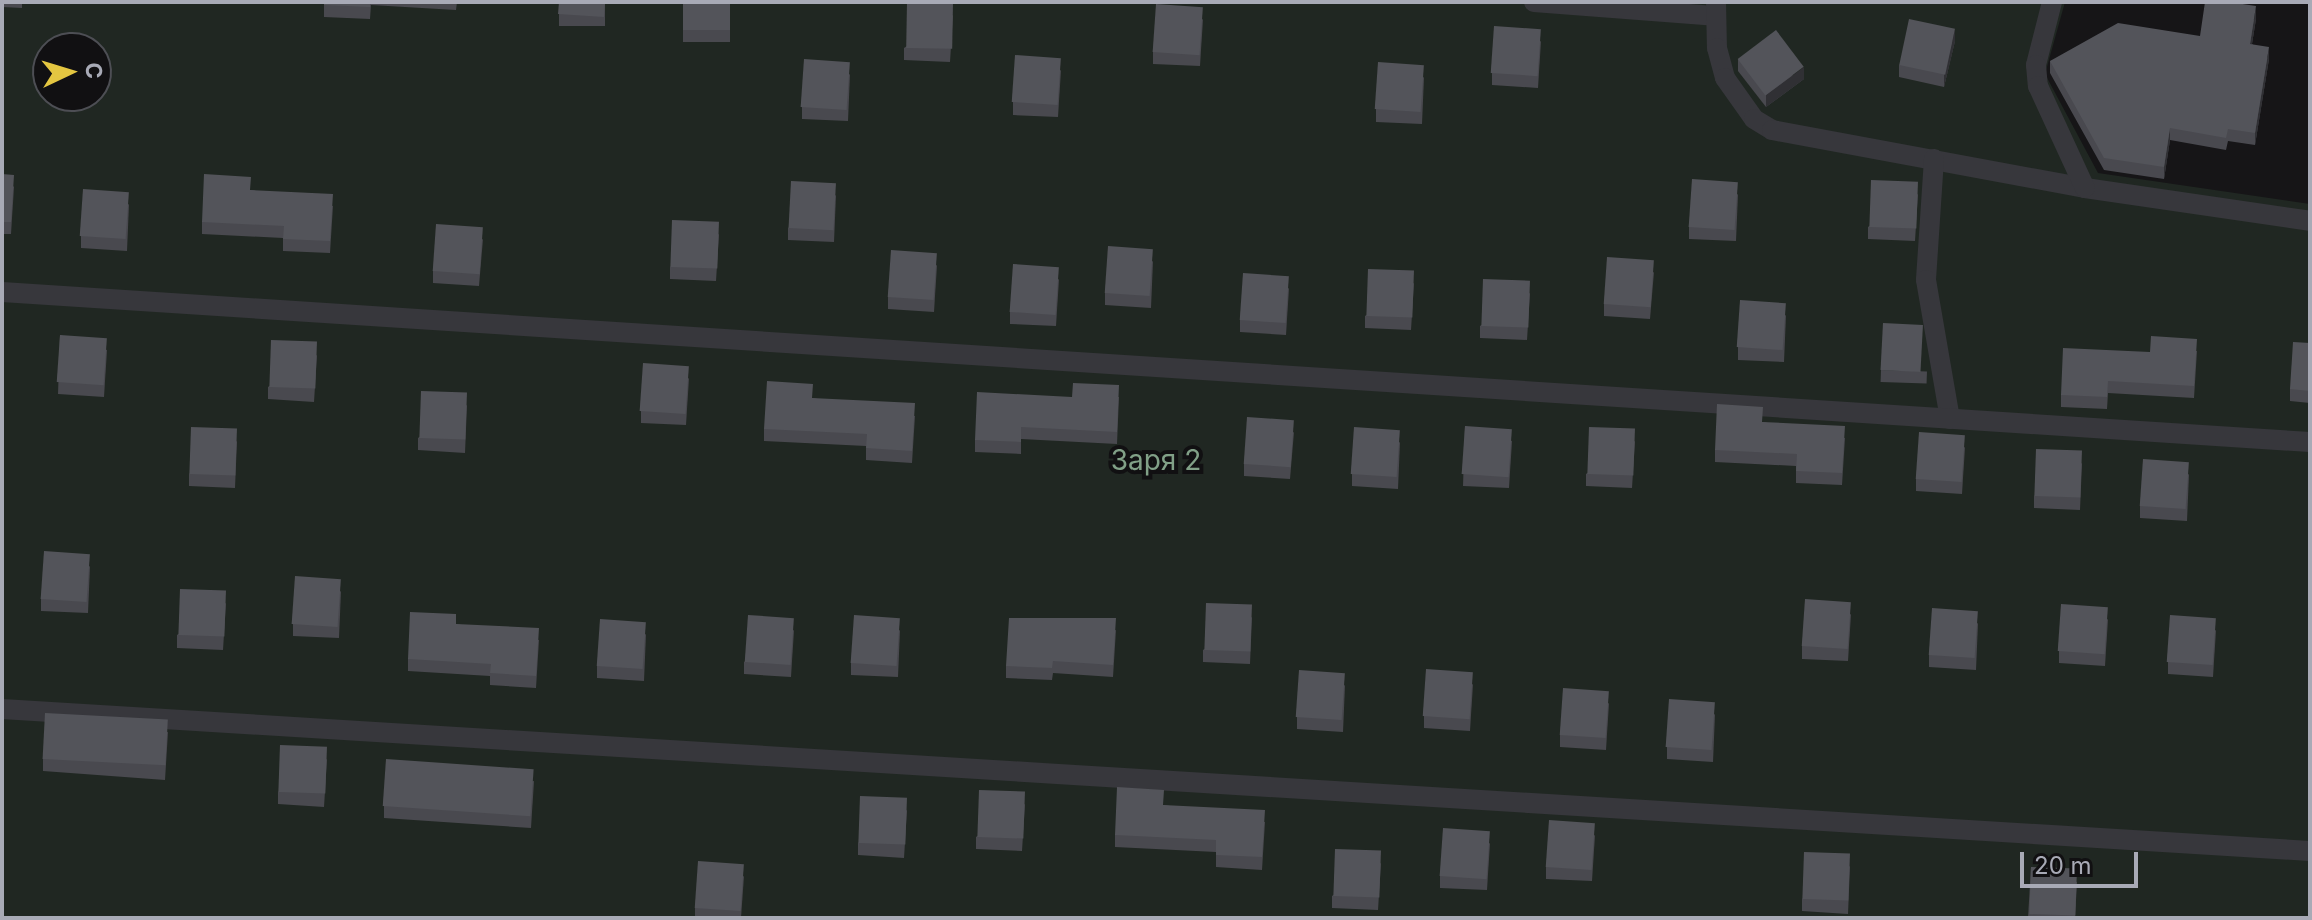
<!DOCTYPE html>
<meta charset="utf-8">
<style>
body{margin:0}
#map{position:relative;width:2312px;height:920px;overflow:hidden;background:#161517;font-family:Inter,sans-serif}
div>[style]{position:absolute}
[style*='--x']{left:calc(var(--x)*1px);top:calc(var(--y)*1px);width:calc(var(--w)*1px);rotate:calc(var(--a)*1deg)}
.green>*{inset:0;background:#202722}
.service>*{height:20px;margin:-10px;padding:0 10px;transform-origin:10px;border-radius:10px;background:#37373c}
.wall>*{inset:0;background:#49494f;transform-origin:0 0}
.shaded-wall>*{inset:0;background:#303034}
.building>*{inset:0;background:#53545a;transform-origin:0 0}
span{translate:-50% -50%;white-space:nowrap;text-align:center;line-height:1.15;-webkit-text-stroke:8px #111012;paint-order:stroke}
.park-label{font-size:28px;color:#81a087}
.frame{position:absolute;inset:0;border:4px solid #a8aab6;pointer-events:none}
.north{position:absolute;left:32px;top:32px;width:80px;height:80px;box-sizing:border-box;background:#111012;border:2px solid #4d4e54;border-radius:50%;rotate:86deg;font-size:22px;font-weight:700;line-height:32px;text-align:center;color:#a8aab6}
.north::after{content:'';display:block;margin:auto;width:28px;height:36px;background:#e4c641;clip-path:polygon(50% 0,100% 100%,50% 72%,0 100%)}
.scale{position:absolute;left:2020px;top:852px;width:118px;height:36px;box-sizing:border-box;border:4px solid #a8aab6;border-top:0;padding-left:10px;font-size:24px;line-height:28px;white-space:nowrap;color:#a8aab6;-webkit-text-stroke:6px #111012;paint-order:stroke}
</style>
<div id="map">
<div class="green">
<div style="clip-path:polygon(evenodd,2px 2px,2065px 2px,2045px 74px,2098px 173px,2310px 204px,2310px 918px,2px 918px,2px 2px,48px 48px,96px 48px,96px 96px,48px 96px,48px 48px)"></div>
</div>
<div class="service">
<div style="--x:1534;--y:2;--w:181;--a:4.4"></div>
<div style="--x:1716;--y:2;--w:46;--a:88.8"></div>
<div style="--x:1717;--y:48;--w:31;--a:75"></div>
<div style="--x:1725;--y:78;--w:50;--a:54.7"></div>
<div style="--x:1754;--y:119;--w:21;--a:31"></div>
<div style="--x:1772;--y:130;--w:318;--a:10.5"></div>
<div style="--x:2085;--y:188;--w:227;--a:8.3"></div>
<div style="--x:2052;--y:2;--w:65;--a:104.3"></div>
<div style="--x:2036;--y:65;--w:21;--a:85"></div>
<div style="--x:2038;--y:86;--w:112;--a:65.3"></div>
<div style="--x:1934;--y:159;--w:121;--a:93.8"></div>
<div style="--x:1926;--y:280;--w:141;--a:80.2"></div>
<div style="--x:2;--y:292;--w:2313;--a:3.72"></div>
<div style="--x:2;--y:709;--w:2312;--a:3.52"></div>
</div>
<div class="wall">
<div style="clip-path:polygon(2px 2px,22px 2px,22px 8px,2px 7px)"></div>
<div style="clip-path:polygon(324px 2px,457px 2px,456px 10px,371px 5px,370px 19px,324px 17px)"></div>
<div style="left:559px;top:2px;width:46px;height:24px"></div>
<div style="left:683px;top:2px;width:47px;height:40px"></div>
<div style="clip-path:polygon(953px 15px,950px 62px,904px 60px,904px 48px)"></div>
<div style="clip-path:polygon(1203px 19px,1200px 66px,1153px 64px,1153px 52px)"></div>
<div style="clip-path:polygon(2256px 19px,2252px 44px,2269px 59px,2255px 145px,2228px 141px,2226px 150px,2170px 140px,2164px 179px,2104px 170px,2050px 73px,2050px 61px,2200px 36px)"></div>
<div style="clip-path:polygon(1541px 41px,1538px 88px,1492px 85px,1492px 73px)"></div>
<div style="clip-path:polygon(1955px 41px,1944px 87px,1899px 77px,1899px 65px)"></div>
<div style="clip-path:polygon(1738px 59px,1804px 79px,1766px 107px,1738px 71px)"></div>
<div style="clip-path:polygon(1061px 70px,1058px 117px,1013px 115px,1013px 102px)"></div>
<div style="clip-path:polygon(850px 74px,848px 121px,802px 119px,802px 107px)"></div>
<div style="clip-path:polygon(1424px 77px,1422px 124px,1376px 122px,1376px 109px)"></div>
<div style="clip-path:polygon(2px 174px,14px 187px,11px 234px,2px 234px)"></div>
<div style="clip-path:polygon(251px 190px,333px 206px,330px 253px,283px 251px,283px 238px,202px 234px,202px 222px)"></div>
<div style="clip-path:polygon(1738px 194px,1736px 241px,1689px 239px,1689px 227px)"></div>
<div style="clip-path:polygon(1918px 194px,1915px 241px,1868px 239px,1868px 227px)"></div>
<div style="clip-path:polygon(836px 195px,834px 242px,788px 240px,788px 228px)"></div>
<div style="clip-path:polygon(129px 204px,127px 251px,81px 248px,81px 236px)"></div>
<div style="clip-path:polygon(719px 234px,716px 281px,670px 279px,670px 267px)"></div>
<div style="clip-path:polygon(483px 239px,479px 286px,433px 283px,433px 271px)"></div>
<div style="clip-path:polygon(1153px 261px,1151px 308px,1105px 305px,1105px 293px)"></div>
<div style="clip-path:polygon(937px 265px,934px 312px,888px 309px,888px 297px)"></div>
<div style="clip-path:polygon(1654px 272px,1650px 319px,1604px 316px,1604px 304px)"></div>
<div style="clip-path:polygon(1059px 279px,1056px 326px,1010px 324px,1010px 312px)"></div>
<div style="clip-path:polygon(1414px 283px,1411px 330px,1365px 328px,1365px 316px)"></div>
<div style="clip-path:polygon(1289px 288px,1286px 335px,1240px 332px,1240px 320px)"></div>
<div style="clip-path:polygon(1530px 293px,1527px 340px,1480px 338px,1480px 326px)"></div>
<div style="clip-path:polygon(1786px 315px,1784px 362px,1738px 360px,1738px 347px)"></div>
<div style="clip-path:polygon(60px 335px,107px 350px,104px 397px,58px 394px)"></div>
<div style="clip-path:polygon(2310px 343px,2310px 403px,2290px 401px,2290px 389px)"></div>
<div style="clip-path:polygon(2197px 351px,2194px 398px,2108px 393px,2107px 409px,2061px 407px,2061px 395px,2150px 352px)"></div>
<div style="clip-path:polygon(317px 355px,314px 402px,268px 399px,268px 387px)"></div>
<div style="left:1881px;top:370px;width:46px;height:12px;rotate:2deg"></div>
<div style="clip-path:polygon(689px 378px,686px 425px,641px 423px,641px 411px)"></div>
<div style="clip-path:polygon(1072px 397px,1119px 397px,1117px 444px,1021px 439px,1021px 454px,975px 452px,975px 440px)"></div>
<div style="clip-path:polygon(812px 398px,915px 416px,912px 463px,866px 460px,866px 446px,764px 441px,764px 429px)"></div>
<div style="clip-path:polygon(467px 405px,465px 453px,418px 450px,418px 438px)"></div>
<div style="clip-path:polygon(1763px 422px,1845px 438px,1842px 485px,1796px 483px,1796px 466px,1715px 462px,1715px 450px)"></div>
<div style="clip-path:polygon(1465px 426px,1512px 441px,1509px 488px,1463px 486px)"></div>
<div style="clip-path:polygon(1294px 432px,1290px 479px,1244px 476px,1244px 464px)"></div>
<div style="clip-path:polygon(237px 441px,235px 488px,189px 486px,189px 474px)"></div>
<div style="clip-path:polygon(1635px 441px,1632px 488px,1586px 486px,1586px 474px)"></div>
<div style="clip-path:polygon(1400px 442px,1398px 489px,1352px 486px,1352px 474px)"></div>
<div style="clip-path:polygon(1965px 447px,1962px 494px,1916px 491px,1916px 479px)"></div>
<div style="clip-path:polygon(2082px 463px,2080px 510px,2034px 508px,2034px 496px)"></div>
<div style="clip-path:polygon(2189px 474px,2187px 521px,2140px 518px,2140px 506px)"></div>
<div style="clip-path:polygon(90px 566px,88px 613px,41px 611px,41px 599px)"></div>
<div style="clip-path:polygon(341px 591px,339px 638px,293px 636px,293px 624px)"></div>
<div style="clip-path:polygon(226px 603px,223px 650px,177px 648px,177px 635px)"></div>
<div style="clip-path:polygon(1851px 614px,1848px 661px,1802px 659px,1802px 646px)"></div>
<div style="clip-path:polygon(1252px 617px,1250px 664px,1203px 662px,1203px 650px)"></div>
<div style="clip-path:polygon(2108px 619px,2105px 666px,2059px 663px,2059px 651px)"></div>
<div style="clip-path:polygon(1978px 623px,1976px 670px,1929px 667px,1929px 655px)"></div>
<div style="clip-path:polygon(456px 624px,539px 640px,536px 688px,490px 685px,490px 676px,408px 671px,408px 659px)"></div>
<div style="clip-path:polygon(794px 630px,791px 677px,744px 674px,744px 662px)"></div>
<div style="clip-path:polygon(900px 630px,898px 677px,851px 675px,851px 663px)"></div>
<div style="clip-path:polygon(1116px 630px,1113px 677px,1053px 673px,1052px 680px,1006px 678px,1006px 666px)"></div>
<div style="clip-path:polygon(2216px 630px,2213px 677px,2168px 674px,2168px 662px)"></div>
<div style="clip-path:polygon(646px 634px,644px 681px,597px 678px,597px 666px)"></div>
<div style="clip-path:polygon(1473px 684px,1470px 731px,1424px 728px,1424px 716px)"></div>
<div style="clip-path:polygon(1345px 685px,1343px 732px,1297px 729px,1297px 717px)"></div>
<div style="clip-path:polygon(1609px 703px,1606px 750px,1560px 747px,1560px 735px)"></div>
<div style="clip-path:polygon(1715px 714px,1713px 762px,1667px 759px,1667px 747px)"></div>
<div style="clip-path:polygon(168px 732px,165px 780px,43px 771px,43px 759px)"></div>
<div style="clip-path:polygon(327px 759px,324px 807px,278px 804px,278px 792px)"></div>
<div style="clip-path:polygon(534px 781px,531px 828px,384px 818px,384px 806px)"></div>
<div style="clip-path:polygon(1025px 804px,1022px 851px,976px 849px,976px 837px)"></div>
<div style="clip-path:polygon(1164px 805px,1265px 822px,1262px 870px,1216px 867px,1216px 852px,1115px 847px,1115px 835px)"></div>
<div style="clip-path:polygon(907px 810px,904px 858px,858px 855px,858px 843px)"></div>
<div style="clip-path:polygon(1595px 835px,1592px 881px,1546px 879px,1546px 867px)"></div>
<div style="clip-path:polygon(1490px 843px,1487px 890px,1440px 888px,1440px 876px)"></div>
<div style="clip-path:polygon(1381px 863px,1378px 910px,1332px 908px,1332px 896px)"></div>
<div style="clip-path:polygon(1850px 866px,1848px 914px,1802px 911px,1802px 899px)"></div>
<div style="clip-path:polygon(2031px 867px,2077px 882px,2075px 918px,2028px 918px)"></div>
<div style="clip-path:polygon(744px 876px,741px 918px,695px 918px,695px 908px)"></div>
</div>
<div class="shaded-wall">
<div style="clip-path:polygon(2256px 6px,2256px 19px,2250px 56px,2250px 44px)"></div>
<div style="clip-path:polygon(1955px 29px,1955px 41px,1944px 87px,1944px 75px)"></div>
<div style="clip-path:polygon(2269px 47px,2269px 59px,2255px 145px,2255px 133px)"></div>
<div style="clip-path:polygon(1804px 67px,1804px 79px,1766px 107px,1766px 95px)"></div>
<div style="clip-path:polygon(2170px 128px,2170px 140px,2164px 179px,2164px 167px)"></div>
</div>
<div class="building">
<div style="clip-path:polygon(324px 2px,370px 2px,370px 7px,324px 5px)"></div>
<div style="clip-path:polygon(559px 2px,605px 2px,604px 17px,558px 14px)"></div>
<div style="left:683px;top:2px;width:47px;height:28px"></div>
<div style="left:907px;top:2px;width:46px;height:46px;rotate:1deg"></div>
<div style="clip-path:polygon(2205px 2px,2229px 2px,2256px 6px,2250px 44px,2269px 47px,2255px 133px,2228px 129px,2226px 138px,2170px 128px,2164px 167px,2104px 158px,2050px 61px,2118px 23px,2200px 36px)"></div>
<div style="left:1156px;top:4px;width:47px;height:48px;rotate:4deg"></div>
<div style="left:1909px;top:19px;width:47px;height:47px;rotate:12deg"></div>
<div style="left:1494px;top:26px;width:47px;height:47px;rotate:4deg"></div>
<div style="left:1776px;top:30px;width:46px;height:48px;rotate:53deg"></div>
<div style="left:1015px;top:55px;width:46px;height:47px;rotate:4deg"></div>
<div style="left:804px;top:59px;width:46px;height:48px;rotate:4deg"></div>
<div style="left:1378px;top:62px;width:46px;height:47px;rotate:4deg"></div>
<div style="clip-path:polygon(2px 174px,14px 175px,11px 222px,2px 222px)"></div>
<div style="clip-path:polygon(204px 174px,251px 177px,250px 190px,333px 194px,330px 241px,283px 239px,284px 226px,202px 222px)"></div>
<div style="left:1692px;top:179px;width:46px;height:48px;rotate:4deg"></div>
<div style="left:1871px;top:180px;width:47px;height:47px;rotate:2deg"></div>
<div style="left:791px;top:181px;width:45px;height:47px;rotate:3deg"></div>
<div style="left:83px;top:189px;width:46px;height:47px;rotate:4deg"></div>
<div style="left:672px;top:220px;width:47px;height:47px;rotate:2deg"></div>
<div style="left:436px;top:224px;width:47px;height:47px;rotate:4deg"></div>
<div style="left:1108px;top:246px;width:45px;height:47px;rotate:4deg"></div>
<div style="left:891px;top:250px;width:46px;height:47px;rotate:4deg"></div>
<div style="left:1607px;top:257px;width:47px;height:47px;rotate:4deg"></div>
<div style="left:1013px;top:264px;width:46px;height:48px;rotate:4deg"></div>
<div style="left:1368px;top:269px;width:46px;height:47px;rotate:2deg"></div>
<div style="left:1243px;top:273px;width:46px;height:47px;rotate:4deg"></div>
<div style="left:1483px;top:279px;width:47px;height:47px;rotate:2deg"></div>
<div style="left:1740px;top:300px;width:46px;height:47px;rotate:4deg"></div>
<div style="left:1883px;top:323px;width:40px;height:47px;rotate:3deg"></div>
<div style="left:60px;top:335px;width:47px;height:47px;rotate:4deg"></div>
<div style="clip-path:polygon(2151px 336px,2197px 339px,2194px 386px,2108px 381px,2107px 397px,2061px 395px,2063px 348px,2150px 352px)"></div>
<div style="left:271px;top:340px;width:46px;height:47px;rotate:2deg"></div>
<div style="clip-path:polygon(2293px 342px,2310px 343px,2310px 391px,2290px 389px)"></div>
<div style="left:643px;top:363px;width:46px;height:48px;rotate:4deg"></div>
<div style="clip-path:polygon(767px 381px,813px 384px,812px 398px,915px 403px,912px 451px,866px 448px,867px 434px,764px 429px)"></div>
<div style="clip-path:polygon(1073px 383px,1119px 385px,1117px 432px,1021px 427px,1021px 442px,975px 440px,977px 392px,1072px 397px)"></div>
<div style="left:421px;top:391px;width:46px;height:47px;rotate:2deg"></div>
<div style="clip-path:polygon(1717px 404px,1763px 407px,1762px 422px,1845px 426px,1842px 473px,1796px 471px,1797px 454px,1715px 450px)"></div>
<div style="left:1247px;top:417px;width:47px;height:47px;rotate:4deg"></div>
<div style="left:1465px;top:426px;width:47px;height:48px;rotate:4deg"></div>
<div style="left:191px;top:427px;width:46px;height:47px;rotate:2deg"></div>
<div style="left:1354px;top:427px;width:46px;height:47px;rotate:4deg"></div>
<div style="left:1589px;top:427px;width:46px;height:47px;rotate:2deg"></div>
<div style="left:1919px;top:432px;width:46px;height:47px;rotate:4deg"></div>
<div style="left:2036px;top:449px;width:46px;height:47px;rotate:2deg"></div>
<div style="left:2143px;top:459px;width:46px;height:47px;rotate:4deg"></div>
<div style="left:44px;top:551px;width:46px;height:48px;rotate:4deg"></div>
<div style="left:295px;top:576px;width:46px;height:48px;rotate:4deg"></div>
<div style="left:180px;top:589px;width:46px;height:46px;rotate:2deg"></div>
<div style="left:1805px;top:599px;width:46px;height:47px;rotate:4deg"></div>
<div style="left:1206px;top:603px;width:46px;height:47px;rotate:2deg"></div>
<div style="left:2061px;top:604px;width:47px;height:47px;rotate:4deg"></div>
<div style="left:1932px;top:608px;width:46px;height:47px;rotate:4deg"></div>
<div style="clip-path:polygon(410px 612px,456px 614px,456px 624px,539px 628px,536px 676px,490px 673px,491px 664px,408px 659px)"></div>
<div style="left:748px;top:615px;width:46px;height:47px;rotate:4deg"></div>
<div style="left:854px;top:615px;width:46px;height:48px;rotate:4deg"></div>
<div style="left:2170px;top:615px;width:46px;height:47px;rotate:4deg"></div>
<div style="clip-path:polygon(1009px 618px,1116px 618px,1113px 665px,1053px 661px,1052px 668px,1006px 666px)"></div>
<div style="left:600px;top:619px;width:46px;height:47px;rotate:4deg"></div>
<div style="left:1426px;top:669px;width:47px;height:47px;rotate:4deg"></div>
<div style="left:1299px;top:670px;width:46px;height:47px;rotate:4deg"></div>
<div style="left:1563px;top:688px;width:46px;height:47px;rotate:4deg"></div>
<div style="left:1669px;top:699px;width:46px;height:48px;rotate:4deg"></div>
<div style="left:45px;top:713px;width:123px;height:46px;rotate:3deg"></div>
<div style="left:280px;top:745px;width:47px;height:47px;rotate:2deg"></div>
<div style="left:386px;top:759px;width:148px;height:47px;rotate:4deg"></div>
<div style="clip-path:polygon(1117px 787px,1164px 790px,1163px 805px,1265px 810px,1262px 857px,1216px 855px,1216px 840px,1115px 835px)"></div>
<div style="left:979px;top:790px;width:46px;height:47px;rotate:2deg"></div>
<div style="left:860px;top:796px;width:47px;height:47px;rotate:2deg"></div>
<div style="left:1549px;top:820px;width:46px;height:47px;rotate:4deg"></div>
<div style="left:1443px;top:828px;width:47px;height:48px;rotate:4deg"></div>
<div style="left:1335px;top:849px;width:46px;height:47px;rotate:2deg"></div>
<div style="left:1804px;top:852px;width:46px;height:47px;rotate:2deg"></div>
<div style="left:698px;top:861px;width:46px;height:47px;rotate:4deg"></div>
<div style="left:2031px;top:867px;width:46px;height:47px;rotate:2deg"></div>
</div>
<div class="park-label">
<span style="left:1156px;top:460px">Заря 2</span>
</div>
<div class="frame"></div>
<div class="north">С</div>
<div class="scale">20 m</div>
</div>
